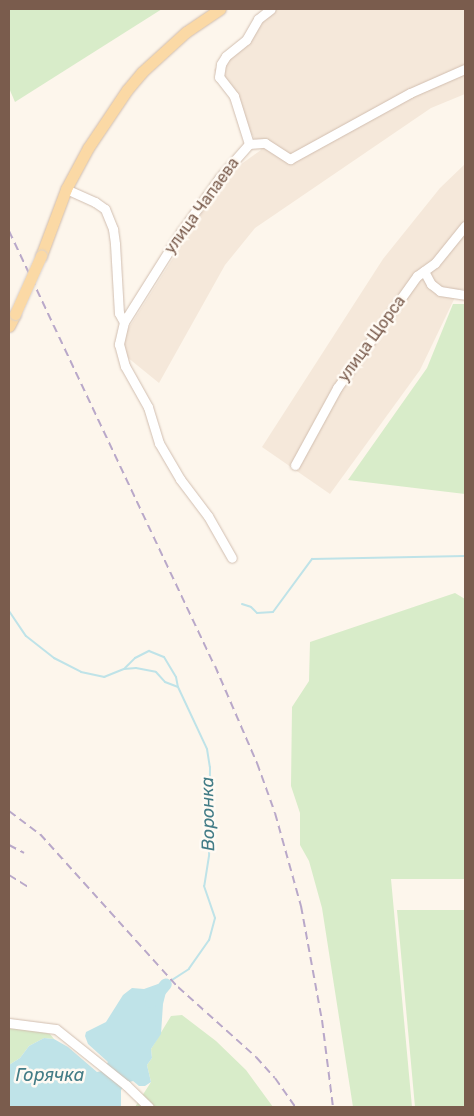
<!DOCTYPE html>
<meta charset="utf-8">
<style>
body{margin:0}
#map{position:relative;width:474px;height:1116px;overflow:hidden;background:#fdf6ec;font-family:Rubik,sans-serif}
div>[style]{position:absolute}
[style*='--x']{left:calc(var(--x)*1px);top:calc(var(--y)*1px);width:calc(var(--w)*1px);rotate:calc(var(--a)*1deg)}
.residential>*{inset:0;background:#f5e8da}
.green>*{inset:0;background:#d8ecc9}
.water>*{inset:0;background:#bfe3e8}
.stream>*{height:2px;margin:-1px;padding:0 1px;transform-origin:1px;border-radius:1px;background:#bfe3e8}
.river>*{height:12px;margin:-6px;padding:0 6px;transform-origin:6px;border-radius:6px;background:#bfe3e8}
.roads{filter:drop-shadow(0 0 1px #d1beb0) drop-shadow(0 0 1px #d1beb0)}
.minor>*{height:9px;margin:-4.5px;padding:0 4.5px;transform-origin:4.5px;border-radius:4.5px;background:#fff}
.major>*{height:11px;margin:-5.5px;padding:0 5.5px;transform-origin:5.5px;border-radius:5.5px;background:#fbd9a5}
.rail>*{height:2px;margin-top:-1px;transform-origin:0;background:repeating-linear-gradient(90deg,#b9a8c9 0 8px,transparent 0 13px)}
.bridges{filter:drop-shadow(0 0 1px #dad1cd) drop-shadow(0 0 1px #dad1cd)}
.major-bridge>*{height:11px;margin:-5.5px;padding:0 5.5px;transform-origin:5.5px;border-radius:5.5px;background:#fbd9a5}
span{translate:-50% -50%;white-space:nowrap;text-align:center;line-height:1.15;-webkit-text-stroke:5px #fffaf3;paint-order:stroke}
.street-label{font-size:16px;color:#7a5c4d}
.water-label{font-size:18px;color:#437c86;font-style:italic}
.frame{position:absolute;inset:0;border:10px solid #7a5c4d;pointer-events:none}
</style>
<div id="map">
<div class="residential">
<div style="clip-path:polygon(269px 9px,465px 9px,465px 94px,431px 108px,255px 228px,225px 265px,159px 383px,116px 348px,213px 195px,240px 165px,261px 150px,214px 70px)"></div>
<div style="clip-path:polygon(465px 164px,465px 289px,459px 289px,420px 370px,330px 494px,262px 447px,383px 259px,440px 188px)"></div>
</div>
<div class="green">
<div style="clip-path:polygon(9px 9px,162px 9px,15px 102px,9px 88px)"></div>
<div style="clip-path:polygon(453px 304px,465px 304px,465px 494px,348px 480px,427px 368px)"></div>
<div style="clip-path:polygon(455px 593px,465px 599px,465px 879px,391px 879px,412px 1107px,353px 1107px,322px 908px,309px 861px,300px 845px,300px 813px,291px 786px,292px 707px,309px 681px,310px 642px)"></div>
<div style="clip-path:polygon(397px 910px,465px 910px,465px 1107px,415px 1107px)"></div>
<div style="clip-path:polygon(182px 1015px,216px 1041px,246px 1070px,273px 1107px,135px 1107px,151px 1082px,147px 1065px,152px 1058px,151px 1049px,171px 1016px)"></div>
<div style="clip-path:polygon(9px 1028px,42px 1032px,50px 1034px,54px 1039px,44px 1038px,29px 1046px,20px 1058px,9px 1065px)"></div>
</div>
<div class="water">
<div style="clip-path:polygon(158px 984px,166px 992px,163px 1004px,161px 1034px,151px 1049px,152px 1058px,147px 1065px,151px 1082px,145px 1086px,139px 1086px,133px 1081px,126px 1083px,121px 1090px,121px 1107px,9px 1107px,9px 1065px,20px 1058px,29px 1046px,44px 1038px,54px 1039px,68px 1047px,97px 1072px,102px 1071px,108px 1062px,88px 1044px,85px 1036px,86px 1032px,106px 1022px,123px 995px,132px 988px,144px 989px)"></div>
</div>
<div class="stream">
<div style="--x:242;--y:604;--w:9;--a:18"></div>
<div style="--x:251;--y:607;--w:8;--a:45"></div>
<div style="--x:257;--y:613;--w:16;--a:-4"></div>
<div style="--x:273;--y:612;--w:66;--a:-53.7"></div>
<div style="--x:312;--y:559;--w:153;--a:-1.1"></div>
<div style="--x:9;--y:611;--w:30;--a:56"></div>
<div style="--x:26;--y:636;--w:36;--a:38"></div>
<div style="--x:54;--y:658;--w:30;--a:27"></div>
<div style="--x:81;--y:672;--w:24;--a:12"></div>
<div style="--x:104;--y:677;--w:22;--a:-22"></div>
<div style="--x:124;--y:669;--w:12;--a:-5"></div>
<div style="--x:136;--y:668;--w:20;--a:11"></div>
<div style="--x:156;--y:672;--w:13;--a:48"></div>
<div style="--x:165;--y:682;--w:14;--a:21"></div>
<div style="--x:178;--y:687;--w:68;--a:64.9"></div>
<div style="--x:207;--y:749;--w:18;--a:81"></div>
<div style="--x:210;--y:767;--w:89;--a:90.6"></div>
<div style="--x:209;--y:856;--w:30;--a:99"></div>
<div style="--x:204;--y:886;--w:34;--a:71"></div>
<div style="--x:215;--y:918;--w:23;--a:105"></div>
<div style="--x:209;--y:940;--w:35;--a:125"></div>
<div style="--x:189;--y:969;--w:27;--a:147"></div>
<div style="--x:125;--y:668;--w:14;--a:-45"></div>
<div style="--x:135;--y:658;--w:16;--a:-27"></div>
<div style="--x:149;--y:651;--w:16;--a:22"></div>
<div style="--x:164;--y:657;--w:23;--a:59"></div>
<div style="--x:176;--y:677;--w:10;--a:79"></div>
</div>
<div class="river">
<div style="--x:151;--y:1002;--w:23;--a:-50"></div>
</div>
<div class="roads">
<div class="minor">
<div style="--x:249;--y:144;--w:50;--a:-107.4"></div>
<div style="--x:234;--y:96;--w:24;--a:-128"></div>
<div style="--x:219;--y:77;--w:13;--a:-81"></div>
<div style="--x:221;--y:64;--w:9;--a:-58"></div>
<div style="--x:226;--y:56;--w:26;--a:-39"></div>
<div style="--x:246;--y:40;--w:24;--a:-60"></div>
<div style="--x:258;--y:19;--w:16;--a:-38"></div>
<div style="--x:66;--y:189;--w:32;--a:24"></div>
<div style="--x:95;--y:202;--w:12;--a:35"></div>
<div style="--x:105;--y:209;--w:22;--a:68"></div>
<div style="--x:113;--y:229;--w:15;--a:82"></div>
<div style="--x:115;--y:244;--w:69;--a:86.7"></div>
<div style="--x:119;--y:313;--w:10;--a:61"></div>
<div style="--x:124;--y:322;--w:23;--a:103"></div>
<div style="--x:119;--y:344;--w:23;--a:75"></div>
<div style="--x:125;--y:366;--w:47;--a:60.7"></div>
<div style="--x:148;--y:407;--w:38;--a:73"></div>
<div style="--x:159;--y:443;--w:42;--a:59.7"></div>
<div style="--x:180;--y:479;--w:46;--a:52.9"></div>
<div style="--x:208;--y:516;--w:48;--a:60.3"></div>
<div style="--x:424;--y:271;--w:15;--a:62"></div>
<div style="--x:431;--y:284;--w:11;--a:38"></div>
<div style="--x:440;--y:291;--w:25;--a:9"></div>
<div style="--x:124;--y:322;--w:109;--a:-57.8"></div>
<div style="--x:182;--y:230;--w:65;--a:-54.4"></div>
<div style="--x:220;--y:177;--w:44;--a:-48.7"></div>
<div style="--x:249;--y:144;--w:16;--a:-4"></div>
<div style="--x:265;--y:143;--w:30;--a:33"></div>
<div style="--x:290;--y:159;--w:137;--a:-28.8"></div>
<div style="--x:410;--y:93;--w:60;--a:-23.6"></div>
<div style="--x:295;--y:465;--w:88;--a:-61.4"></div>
<div style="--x:337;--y:388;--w:138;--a:-54.5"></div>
<div style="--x:417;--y:276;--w:22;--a:-36"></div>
<div style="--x:435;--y:263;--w:48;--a:-51"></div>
<div style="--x:9;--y:1023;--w:47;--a:7.3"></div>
<div style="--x:56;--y:1029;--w:90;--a:38.7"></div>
<div style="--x:126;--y:1085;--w:32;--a:44"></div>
</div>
<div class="major">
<div style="--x:41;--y:256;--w:72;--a:-69.5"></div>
<div style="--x:66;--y:189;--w:47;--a:-61.8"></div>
<div style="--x:88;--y:148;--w:70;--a:-56.1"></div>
<div style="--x:127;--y:90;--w:23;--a:-50"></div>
<div style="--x:142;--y:72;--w:59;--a:-42.3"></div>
<div style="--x:186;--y:32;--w:41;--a:-34.1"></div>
<div style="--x:9;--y:326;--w:13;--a:-63"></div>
</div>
</div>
<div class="rail">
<div style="--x:9;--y:231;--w:481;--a:64.7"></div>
<div style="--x:215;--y:666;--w:106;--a:66.6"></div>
<div style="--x:257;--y:763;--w:53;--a:70.2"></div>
<div style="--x:275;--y:813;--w:97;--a:74.4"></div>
<div style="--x:301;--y:906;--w:116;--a:79.6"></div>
<div style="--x:322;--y:1020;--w:88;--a:82.8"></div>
<div style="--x:9;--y:811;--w:39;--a:37"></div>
<div style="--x:40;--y:834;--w:206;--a:48"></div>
<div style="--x:178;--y:987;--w:105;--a:41.9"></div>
<div style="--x:256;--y:1057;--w:28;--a:48"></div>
<div style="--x:275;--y:1078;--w:35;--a:55"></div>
<div style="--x:9;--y:845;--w:17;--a:28"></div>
<div style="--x:9;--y:875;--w:25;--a:32"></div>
</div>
<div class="bridges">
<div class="major-bridge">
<div style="--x:15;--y:314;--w:64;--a:-65.9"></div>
</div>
</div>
<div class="street-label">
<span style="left:202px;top:206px;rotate:-54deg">улица Чапаева</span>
<span style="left:372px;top:339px;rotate:-54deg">улица Щорса</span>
</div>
<div class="water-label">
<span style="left:208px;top:814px;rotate:-91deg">Воронка</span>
<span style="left:50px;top:1075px">Горячка</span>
</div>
<div class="frame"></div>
</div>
